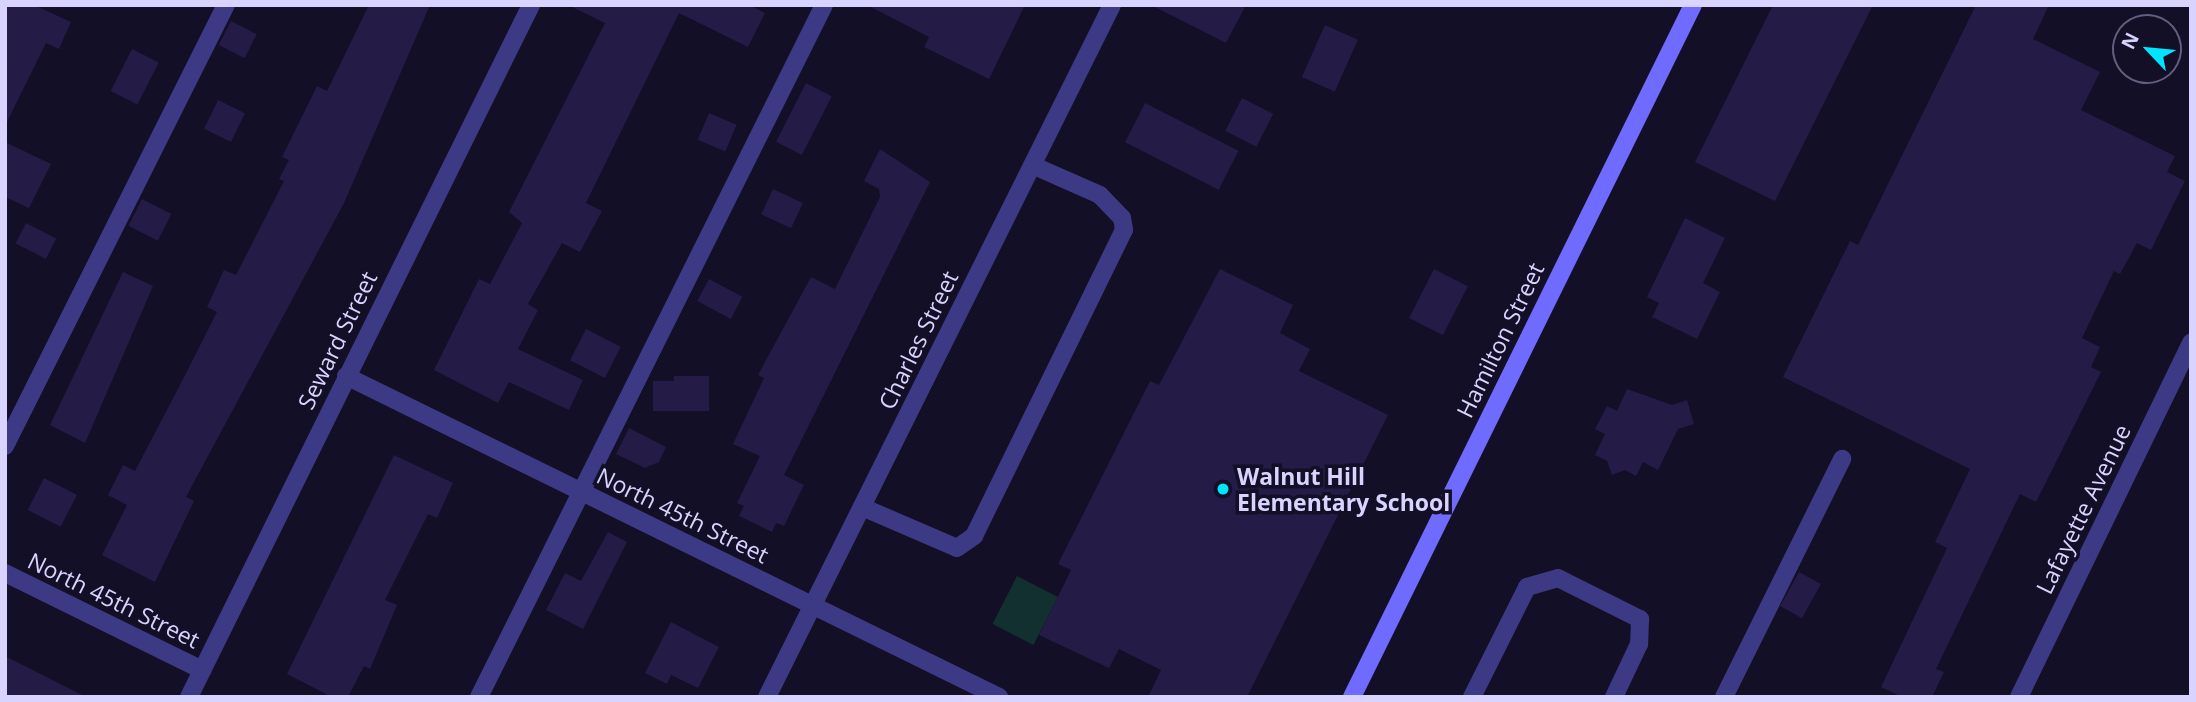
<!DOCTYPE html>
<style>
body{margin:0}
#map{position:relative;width:2196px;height:702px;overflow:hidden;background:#130f26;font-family:"Open Sans",sans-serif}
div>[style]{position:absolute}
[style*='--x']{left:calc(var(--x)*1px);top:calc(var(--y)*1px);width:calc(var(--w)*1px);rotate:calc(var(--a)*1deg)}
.green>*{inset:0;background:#12302f;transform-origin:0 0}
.building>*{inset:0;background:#241b47;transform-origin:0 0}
.lane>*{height:18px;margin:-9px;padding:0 9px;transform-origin:9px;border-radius:9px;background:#3d3a85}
.street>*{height:18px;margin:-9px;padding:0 9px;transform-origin:9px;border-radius:9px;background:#3d3a85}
.secondary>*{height:18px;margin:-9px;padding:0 9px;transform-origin:9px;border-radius:9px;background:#6f6bff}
.dots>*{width:19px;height:19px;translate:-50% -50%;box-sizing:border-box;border:4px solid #130f26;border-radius:50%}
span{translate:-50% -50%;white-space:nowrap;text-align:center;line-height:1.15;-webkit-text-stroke:7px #130f26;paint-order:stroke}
.street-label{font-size:23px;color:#d9d4ff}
.poi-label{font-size:23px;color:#d9d4ff;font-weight:700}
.left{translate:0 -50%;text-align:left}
.frame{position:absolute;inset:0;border:7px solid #d9d4ff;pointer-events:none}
.north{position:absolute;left:2112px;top:14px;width:70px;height:70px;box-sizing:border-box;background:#130f26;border:2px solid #625e7d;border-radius:50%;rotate:296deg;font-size:19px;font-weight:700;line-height:28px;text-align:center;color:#d9d4ff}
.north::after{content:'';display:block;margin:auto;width:24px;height:32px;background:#00e5ff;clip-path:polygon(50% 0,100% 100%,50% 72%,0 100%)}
</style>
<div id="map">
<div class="green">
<div style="left:1017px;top:576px;width:46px;height:54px;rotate:27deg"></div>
</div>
<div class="building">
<div style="clip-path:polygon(5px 5px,34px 5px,71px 22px,59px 49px,46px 43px,5px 126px)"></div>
<div style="clip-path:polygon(369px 5px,430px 5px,344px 203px,186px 497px,194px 501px,155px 582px,102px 555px,127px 505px,108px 495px,123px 465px,135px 471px,182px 381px,217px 312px,207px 307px,224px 270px,236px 275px,284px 181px,279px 179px,289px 160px,282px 157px,317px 86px,327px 91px)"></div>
<div style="clip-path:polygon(568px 5px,749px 5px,765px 13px,748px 47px,679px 13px,586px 203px,602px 211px,580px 252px,562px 243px,528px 304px,538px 310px,518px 349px,583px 380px,569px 410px,509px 382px,498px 403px,434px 370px,479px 279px,490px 284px,522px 223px,509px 212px,605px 23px)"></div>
<div style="clip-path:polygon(867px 5px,1025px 5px,989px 79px,924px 47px,929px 37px)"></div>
<div style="clip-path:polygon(1151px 5px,1246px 5px,1226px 43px)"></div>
<div style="clip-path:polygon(1773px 5px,1873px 5px,1775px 201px,1695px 162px)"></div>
<div style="clip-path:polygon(1976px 5px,2049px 5px,2033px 39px,2100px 72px,2081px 110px,2175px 156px,2167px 172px,2185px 181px,2151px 250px,2137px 243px,2120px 274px,2114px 271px,2082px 338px,2100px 347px,2091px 367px,2101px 372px,2036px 502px,2020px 494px,1936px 669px,1944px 672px,1932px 697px,1902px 697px,1881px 687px,1947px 548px,1935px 542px,1970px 469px,1783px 377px,1850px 241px,1858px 245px)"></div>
<div style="left:231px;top:21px;width:29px;height:27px;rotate:27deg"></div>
<div style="left:1325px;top:25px;width:36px;height:57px;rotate:24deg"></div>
<div style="left:132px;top:49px;width:30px;height:47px;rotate:27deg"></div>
<div style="left:806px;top:83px;width:29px;height:66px;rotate:27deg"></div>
<div style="left:1242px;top:98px;width:35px;height:37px;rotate:27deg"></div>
<div style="left:218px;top:100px;width:30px;height:32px;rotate:26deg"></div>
<div style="left:1145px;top:103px;width:105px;height:44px;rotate:27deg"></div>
<div style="left:709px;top:113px;width:30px;height:29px;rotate:23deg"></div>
<div style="clip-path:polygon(5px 142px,51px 164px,29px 208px,5px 197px)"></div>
<div style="clip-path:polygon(880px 149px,930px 182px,784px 475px,804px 485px,784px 526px,776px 523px,772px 532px,739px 516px,744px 506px,737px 503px,760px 456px,733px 444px,764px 378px,758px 375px,811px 277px,835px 289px,880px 197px,879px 189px,864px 181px)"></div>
<div style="left:773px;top:189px;width:33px;height:28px;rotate:25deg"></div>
<div style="left:142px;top:199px;width:33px;height:30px;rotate:27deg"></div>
<div style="clip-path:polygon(1685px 218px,1725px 238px,1703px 283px,1720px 292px,1697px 339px,1652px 317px,1659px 303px,1647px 297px)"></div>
<div style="left:26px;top:223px;width:34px;height:23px;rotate:27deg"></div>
<div style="clip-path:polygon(1220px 269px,1293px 305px,1280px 333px,1310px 349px,1299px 371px,1388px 415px,1247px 697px,1148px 697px,1161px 670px,1119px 649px,1109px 668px,1039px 635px,1071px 570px,1058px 564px,1150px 381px,1159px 385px)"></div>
<div style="left:1434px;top:269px;width:38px;height:55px;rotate:27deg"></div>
<div style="clip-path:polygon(123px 272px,153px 286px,85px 443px,50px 425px)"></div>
<div style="left:709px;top:279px;width:38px;height:25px;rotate:28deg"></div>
<div style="left:586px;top:329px;width:39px;height:35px;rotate:27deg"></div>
<div style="clip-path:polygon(674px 376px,709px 376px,709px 411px,653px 411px,653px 381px,674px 381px)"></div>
<div style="clip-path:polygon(1627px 389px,1672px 405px,1687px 400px,1694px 424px,1678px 429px,1658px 470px,1643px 462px,1636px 476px,1625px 470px,1612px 475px,1607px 461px,1595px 455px,1605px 434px,1595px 429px,1607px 406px,1617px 411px)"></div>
<div style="clip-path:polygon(629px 428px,666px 447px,659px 462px,645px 468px,616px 454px)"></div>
<div style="clip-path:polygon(394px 455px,453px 483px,437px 518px,428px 514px,385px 600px,397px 605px,370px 669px,364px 666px,348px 697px,332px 697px,287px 674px)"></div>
<div style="left:44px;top:478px;width:37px;height:36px;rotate:27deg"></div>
<div style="clip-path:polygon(608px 532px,627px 542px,583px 629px,546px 610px,565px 573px,581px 581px)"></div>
<div style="left:1799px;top:572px;width:25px;height:39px;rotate:29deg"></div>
<div style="clip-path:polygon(671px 622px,719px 647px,698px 688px,671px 675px,667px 684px,645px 673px)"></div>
<div style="clip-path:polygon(5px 656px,86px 697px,5px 697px)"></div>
</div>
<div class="lane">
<div style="--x:5;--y:446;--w:493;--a:-63.4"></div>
<div style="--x:862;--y:507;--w:103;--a:23.3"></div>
<div style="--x:957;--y:548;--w:21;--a:-35"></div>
<div style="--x:974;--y:536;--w:341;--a:-63.9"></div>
<div style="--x:1124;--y:230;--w:12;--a:-99"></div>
<div style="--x:1122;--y:218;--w:32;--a:-134"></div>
<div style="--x:1100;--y:195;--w:74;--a:-156.2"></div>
<div style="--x:479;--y:697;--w:773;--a:-63.5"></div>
<div style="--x:1472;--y:697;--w:123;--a:-63.4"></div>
<div style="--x:1527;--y:587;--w:32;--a:-16"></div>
<div style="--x:1558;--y:578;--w:92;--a:26.6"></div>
<div style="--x:1640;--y:619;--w:25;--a:92"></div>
<div style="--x:1639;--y:644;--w:59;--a:115.3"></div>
<div style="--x:1724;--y:697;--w:266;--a:-63.6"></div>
</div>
<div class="street">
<div style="--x:346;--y:376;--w:728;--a:26.18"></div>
<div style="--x:5;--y:573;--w:220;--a:26.2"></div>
<div style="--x:189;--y:697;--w:772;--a:-63.7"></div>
<div style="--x:767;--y:697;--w:773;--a:-63.5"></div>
<div style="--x:2019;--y:697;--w:394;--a:-64.1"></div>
</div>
<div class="secondary">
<div style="--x:1352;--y:697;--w:771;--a:-63.77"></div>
</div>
<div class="dots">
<div style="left:1223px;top:489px;background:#00e5ff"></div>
</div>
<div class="street-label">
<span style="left:337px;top:340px;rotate:-64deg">Seward Street</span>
<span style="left:918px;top:340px;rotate:-64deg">Charles Street</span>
<span style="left:1500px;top:340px;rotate:-64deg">Hamilton Street</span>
<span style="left:2083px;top:509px;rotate:-64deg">Lafayette Avenue</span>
<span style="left:683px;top:515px;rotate:26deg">North 45th Street</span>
<span style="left:114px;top:600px;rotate:26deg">North 45th Street</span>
</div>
<div class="poi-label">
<span class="left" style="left:1237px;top:489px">Walnut Hill<br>Elementary School</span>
</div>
<div class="frame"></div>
<div class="north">N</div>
</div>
